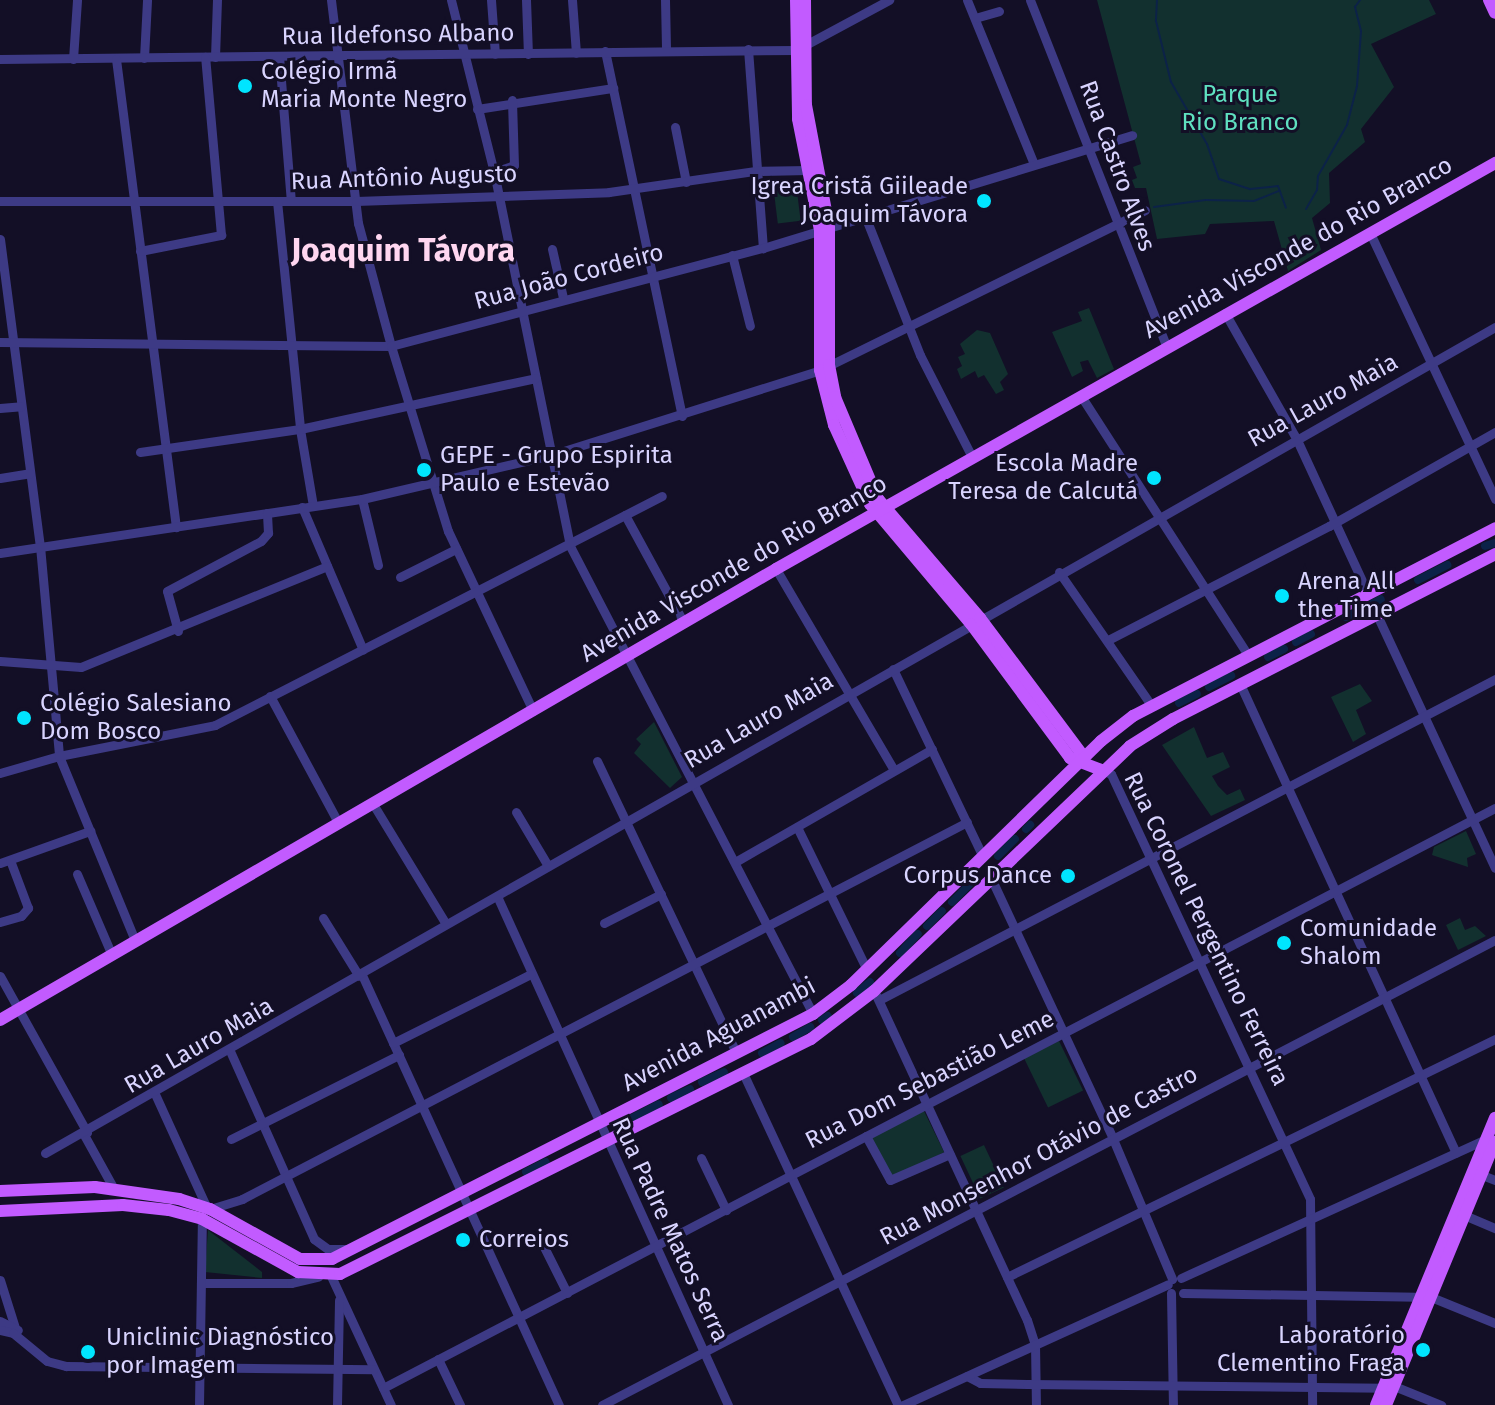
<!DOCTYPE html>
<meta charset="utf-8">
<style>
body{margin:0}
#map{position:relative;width:1495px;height:1405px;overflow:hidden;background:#130f26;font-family:"Fira Sans",sans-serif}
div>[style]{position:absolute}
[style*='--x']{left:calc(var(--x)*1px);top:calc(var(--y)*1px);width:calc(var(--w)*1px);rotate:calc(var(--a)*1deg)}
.green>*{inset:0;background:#12302f;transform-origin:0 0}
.stream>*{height:2px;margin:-1px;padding:0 1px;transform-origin:1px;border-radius:1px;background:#0c2248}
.canal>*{height:8px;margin:-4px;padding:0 4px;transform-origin:4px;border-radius:4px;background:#0c2248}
.minor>*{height:9px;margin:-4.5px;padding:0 4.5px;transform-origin:4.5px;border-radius:4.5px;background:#3d3a85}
.major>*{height:12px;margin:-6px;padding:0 6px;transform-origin:6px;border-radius:6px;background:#c25bff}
.dots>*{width:22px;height:22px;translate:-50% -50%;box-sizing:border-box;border:4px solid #130f26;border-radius:50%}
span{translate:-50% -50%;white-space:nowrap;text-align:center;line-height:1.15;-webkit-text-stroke:6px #130f26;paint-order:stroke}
.street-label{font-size:24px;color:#d9d4ff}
.poi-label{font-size:24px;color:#d9d4ff}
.left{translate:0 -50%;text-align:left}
.right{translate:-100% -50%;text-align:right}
.park-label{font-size:24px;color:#5fe0c0}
.district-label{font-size:32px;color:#ffd6f0;font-weight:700}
</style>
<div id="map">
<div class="green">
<div style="clip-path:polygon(1097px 0,1429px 0,1436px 14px,1371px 44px,1394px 87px,1361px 129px,1365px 142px,1329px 173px,1330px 203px,1312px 218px,1321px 250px,1288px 271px,1274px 221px,1210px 224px,1205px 234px,1157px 239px,1146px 188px,1135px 188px,1132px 180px,1137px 178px,1133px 167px,1141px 164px)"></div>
<div style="left:796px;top:183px;width:38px;height:23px;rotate:83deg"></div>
<div style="clip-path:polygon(1089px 308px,1114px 369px,1097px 378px,1088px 360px,1080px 362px,1083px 371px,1072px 377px,1052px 332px,1082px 321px,1078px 312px)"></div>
<div style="clip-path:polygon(977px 330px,990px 333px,1008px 374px,1000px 382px,1004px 390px,996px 394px,984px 375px,978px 378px,975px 371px,961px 379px,957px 369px,962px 366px,958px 357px,965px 354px,960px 344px)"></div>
<div style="clip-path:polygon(1360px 684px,1372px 701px,1356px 710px,1366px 734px,1353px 742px,1331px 697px)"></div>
<div style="clip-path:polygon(654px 722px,682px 777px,670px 788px,634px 753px,641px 744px,636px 739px)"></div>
<div style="clip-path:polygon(1194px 727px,1207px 758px,1223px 752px,1230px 767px,1212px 776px,1218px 786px,1227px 795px,1240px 789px,1245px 800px,1211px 816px,1162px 745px)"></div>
<div style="clip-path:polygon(1466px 831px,1476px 854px,1467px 858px,1468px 867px,1432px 855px,1434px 847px)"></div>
<div style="clip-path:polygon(1460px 918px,1465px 930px,1475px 926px,1486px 936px,1458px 950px,1446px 925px)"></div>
<div style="left:1059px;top:1041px;width:55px;height:39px;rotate:64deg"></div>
<div style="left:924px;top:1111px;width:46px;height:61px;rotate:64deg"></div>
<div style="left:984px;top:1145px;width:47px;height:26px;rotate:65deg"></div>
<div style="clip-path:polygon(208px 1230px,262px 1272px,262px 1278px,205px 1272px)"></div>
</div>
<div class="stream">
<div style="--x:1157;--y:0;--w:21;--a:93"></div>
<div style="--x:1156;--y:21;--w:63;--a:76.2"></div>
<div style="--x:1171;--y:82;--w:72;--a:59.9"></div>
<div style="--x:1207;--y:144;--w:37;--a:71"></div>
<div style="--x:1219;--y:179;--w:33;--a:18"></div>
<div style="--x:1250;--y:189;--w:28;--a:-6"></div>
<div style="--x:1278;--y:186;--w:23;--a:70"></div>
<div style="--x:1154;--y:207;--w:52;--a:-7.7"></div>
<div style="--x:1206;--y:200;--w:48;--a:1.2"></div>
<div style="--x:1254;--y:201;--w:27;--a:-22"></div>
<div style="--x:1306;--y:209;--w:22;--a:-60"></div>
<div style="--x:1317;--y:190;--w:14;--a:-86"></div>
<div style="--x:1318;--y:176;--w:59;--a:-60.4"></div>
<div style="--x:1347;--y:125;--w:40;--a:-75.6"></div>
<div style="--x:1357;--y:86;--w:55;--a:-85.8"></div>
<div style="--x:1361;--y:31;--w:25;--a:-104"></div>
<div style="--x:1355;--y:7;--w:9;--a:-54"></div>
</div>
<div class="canal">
<div style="--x:1485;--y:546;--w:10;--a:-17"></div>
<div style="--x:1418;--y:580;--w:33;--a:-27"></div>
<div style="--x:1346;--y:617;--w:39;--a:-27"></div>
<div style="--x:1296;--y:642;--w:17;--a:-28"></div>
<div style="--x:1268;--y:657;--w:18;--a:-27"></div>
<div style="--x:1209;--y:687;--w:25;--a:-27"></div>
<div style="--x:1179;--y:703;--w:20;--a:-27"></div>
<div style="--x:1026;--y:829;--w:6;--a:-45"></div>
<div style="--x:998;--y:856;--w:24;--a:-45"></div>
<div style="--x:952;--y:902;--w:24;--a:-45"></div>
<div style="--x:927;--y:926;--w:21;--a:-45"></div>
<div style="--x:900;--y:953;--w:26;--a:-47"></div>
<div style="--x:857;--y:993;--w:17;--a:-40"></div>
<div style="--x:822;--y:1020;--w:7;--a:-34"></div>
<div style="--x:793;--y:1037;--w:20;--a:-30"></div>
<div style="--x:762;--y:1053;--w:21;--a:-28"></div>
<div style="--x:702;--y:1082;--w:24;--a:-24"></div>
<div style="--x:671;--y:1098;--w:21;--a:-25"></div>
<div style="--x:632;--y:1118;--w:30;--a:-27"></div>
<div style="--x:526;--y:1172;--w:22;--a:-27"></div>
</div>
<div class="minor">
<div style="--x:331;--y:0;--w:225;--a:83.1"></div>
<div style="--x:358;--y:223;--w:127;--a:75"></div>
<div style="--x:391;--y:346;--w:194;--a:72.9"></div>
<div style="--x:448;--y:531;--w:199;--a:64.7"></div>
<div style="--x:451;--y:0;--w:177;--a:76"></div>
<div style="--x:494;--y:172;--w:382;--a:78.5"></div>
<div style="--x:570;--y:546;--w:527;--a:62.56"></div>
<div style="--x:491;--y:0;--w:54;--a:85.8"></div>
<div style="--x:526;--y:0;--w:54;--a:87.9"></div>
<div style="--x:572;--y:0;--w:53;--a:85.7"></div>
<div style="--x:665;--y:0;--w:48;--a:88.8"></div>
<div style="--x:967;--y:0;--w:177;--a:67.8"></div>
<div style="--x:1030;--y:0;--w:372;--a:68.5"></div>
<div style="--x:975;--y:18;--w:25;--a:-16"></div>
<div style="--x:748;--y:49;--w:200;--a:85.7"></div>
<div style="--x:605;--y:51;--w:373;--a:78.1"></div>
<div style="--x:279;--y:56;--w:145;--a:85.3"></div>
<div style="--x:215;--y:57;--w:57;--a:-88"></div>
<div style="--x:144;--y:58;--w:58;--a:-87"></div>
<div style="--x:0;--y:59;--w:796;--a:-0.65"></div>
<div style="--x:796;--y:50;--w:106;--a:-28.3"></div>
<div style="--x:73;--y:59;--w:59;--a:-86.1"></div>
<div style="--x:116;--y:59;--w:472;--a:82.7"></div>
<div style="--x:477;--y:109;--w:138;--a:-8.8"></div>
<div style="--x:675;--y:127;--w:56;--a:78.7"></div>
<div style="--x:494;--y:172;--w:21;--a:-19"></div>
<div style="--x:514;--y:165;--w:65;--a:-91.8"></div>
<div style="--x:0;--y:201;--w:356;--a:0"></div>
<div style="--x:356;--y:201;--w:253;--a:-2"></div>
<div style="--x:609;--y:192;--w:148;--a:-8.2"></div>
<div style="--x:755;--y:171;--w:53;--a:-1.1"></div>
<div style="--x:277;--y:201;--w:229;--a:84.2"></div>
<div style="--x:300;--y:429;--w:78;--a:80.4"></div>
<div style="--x:865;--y:216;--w:149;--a:68.4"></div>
<div style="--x:920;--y:355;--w:114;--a:63"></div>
<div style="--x:1370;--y:233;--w:294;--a:64.8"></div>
<div style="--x:0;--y:239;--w:310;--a:82.6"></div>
<div style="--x:40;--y:546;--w:211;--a:84.8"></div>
<div style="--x:59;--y:756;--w:199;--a:67.6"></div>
<div style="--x:552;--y:249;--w:50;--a:77.3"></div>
<div style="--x:140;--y:251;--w:83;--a:-11.2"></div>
<div style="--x:221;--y:235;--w:179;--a:-95.1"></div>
<div style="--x:732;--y:255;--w:73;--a:75.8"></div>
<div style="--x:1225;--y:313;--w:146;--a:60.4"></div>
<div style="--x:1297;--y:440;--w:170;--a:65.2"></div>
<div style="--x:0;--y:342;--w:391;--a:0.6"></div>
<div style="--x:391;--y:346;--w:385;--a:-14.8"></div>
<div style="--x:763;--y:248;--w:386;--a:-17"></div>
<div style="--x:1081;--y:396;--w:308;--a:57.2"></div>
<div style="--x:0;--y:408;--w:21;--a:-5"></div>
<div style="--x:140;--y:452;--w:162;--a:-8.2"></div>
<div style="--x:300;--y:429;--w:241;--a:-12.2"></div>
<div style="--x:0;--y:478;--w:30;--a:-9"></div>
<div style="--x:362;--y:499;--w:68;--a:76.4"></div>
<div style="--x:302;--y:507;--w:155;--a:66.9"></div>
<div style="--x:625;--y:515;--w:123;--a:61.4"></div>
<div style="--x:0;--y:553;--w:366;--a:-8.5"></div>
<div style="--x:362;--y:499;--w:194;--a:-13.1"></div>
<div style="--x:551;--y:455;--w:282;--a:-17.5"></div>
<div style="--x:820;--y:370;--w:362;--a:-26.2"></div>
<div style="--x:776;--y:569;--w:233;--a:59.6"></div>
<div style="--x:1059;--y:572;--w:162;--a:55.3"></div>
<div style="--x:400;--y:577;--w:63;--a:-26.6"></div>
<div style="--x:1377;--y:615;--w:279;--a:65"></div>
<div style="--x:178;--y:631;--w:41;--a:-105.4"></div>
<div style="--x:167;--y:591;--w:106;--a:-28"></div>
<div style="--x:261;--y:541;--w:11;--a:-49"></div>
<div style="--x:268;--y:533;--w:20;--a:-93"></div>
<div style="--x:1108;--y:640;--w:249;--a:-27.3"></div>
<div style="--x:1329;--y:526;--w:191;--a:-29.5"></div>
<div style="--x:0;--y:661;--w:81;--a:4.2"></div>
<div style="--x:81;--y:667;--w:266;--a:-22.3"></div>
<div style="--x:893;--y:669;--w:208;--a:64.4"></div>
<div style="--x:1240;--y:684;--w:516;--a:65.27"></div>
<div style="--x:270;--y:696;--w:145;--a:61.7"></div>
<div style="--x:597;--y:761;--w:323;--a:64.5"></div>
<div style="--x:1102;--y:770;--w:10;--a:24"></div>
<div style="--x:1111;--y:774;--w:469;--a:64.9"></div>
<div style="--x:1310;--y:1199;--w:206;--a:89.4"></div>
<div style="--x:0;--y:773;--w:61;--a:-16.1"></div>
<div style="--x:59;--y:756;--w:159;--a:-11.2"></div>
<div style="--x:215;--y:725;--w:502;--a:-27.13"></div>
<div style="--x:373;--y:804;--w:140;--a:58.7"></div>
<div style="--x:516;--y:812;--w:63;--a:59.3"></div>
<div style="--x:797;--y:827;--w:159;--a:63.9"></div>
<div style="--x:735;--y:862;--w:227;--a:-29.8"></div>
<div style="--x:0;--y:863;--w:96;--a:-19.6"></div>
<div style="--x:77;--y:874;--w:86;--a:66.7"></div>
<div style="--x:991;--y:878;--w:288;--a:64.9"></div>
<div style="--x:1113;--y:1139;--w:152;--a:67.1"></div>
<div style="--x:497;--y:896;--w:559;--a:65.59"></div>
<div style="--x:323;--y:918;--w:68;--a:58.2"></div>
<div style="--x:0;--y:922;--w:22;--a:-16"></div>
<div style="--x:21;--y:916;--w:11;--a:-49"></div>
<div style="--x:28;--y:908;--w:51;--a:-110.6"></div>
<div style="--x:604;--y:923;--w:64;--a:-27"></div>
<div style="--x:362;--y:975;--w:473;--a:65.4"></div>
<div style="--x:0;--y:976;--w:179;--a:60.9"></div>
<div style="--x:876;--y:995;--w:358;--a:65.1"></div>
<div style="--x:1027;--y:1320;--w:25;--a:72"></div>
<div style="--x:1035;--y:1344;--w:61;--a:89.1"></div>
<div style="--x:879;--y:1000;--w:695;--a:-27.52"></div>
<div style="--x:393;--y:1043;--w:154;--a:-26.6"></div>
<div style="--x:230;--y:1051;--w:206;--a:65.9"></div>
<div style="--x:314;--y:1239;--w:17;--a:36"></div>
<div style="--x:328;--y:1249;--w:21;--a:0"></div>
<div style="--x:743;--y:1073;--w:366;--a:65"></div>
<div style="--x:155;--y:1094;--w:125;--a:65.5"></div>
<div style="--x:83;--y:1133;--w:64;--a:61"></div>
<div style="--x:866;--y:1136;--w:50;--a:61.4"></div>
<div style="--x:890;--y:1180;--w:65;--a:-23.4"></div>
<div style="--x:231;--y:1139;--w:188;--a:-26.6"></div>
<div style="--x:45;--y:1153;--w:1669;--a:-29.67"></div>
<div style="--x:701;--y:1158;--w:58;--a:64.3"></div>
<div style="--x:1482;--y:1175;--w:14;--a:21"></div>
<div style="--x:210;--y:1209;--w:34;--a:-17"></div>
<div style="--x:242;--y:1199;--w:817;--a:-27.47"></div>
<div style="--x:1464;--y:1215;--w:34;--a:23"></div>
<div style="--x:542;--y:1243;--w:56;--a:63.4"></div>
<div style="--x:331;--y:1276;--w:142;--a:65.1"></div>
<div style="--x:1007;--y:1277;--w:543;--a:-26"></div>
<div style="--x:1181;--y:1278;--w:335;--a:-24.5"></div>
<div style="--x:0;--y:1280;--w:50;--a:72.6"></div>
<div style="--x:201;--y:1283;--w:90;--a:0"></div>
<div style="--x:291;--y:1283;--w:28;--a:-13"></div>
<div style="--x:1171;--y:1293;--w:112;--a:89"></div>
<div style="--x:1183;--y:1293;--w:248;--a:0.9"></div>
<div style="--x:1431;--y:1297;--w:69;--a:22.1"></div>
<div style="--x:0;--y:1321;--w:20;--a:27"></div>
<div style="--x:0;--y:1330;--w:13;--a:13"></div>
<div style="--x:13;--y:1333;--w:44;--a:39.5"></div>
<div style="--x:47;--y:1361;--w:20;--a:15"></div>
<div style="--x:66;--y:1366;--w:307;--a:0.6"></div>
<div style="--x:438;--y:1359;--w:51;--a:64.4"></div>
<div style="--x:967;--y:1376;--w:15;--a:28"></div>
<div style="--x:980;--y:1383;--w:47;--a:1.2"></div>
<div style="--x:1027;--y:1384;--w:356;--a:0.6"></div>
<div style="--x:1394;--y:1386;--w:51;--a:22"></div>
<div style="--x:383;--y:1388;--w:1254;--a:-27.55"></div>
<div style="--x:199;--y:1405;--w:186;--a:-89.1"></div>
<div style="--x:337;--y:1405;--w:105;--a:-88.9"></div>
<div style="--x:602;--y:1405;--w:1007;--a:-27.51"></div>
<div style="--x:903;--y:1405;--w:291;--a:-24.5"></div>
</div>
<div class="major">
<div style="--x:796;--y:0;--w:119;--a:89"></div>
<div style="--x:798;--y:119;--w:113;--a:78.8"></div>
<div style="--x:820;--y:230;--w:140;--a:90"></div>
<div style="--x:820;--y:370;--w:57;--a:75.7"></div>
<div style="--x:834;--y:425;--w:87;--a:65.5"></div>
<div style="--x:870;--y:504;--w:157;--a:49.9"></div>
<div style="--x:971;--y:624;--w:167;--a:53.5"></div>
<div style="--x:1070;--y:758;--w:34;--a:21"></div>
<div style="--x:805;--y:0;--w:105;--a:89.5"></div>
<div style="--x:806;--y:105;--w:124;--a:79.3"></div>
<div style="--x:829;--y:227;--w:138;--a:90"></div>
<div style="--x:829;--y:365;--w:33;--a:79"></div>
<div style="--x:835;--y:397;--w:111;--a:67.1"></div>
<div style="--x:878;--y:499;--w:157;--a:49.4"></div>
<div style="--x:980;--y:618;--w:174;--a:53.2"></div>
<div style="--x:1489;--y:0;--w:14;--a:65"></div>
<div style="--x:0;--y:1020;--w:898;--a:-30.16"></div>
<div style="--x:776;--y:569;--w:826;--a:-29.45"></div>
<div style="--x:0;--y:1191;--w:95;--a:-2.4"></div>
<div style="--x:95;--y:1187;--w:85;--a:8.1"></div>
<div style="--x:179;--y:1199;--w:33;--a:18"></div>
<div style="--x:210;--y:1209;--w:103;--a:29.1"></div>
<div style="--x:300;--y:1259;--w:32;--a:0"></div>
<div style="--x:332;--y:1259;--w:540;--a:-26.99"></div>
<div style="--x:813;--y:1014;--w:48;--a:-37.3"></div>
<div style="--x:851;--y:985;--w:349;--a:-44.3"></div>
<div style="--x:1101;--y:741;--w:41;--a:-38"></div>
<div style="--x:1133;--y:716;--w:408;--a:-27.4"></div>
<div style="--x:0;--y:1211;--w:123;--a:-2.8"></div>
<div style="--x:123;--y:1205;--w:46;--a:6.2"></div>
<div style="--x:169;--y:1210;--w:34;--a:15"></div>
<div style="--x:202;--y:1219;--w:110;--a:28.9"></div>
<div style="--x:298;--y:1272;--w:42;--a:2.7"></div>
<div style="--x:340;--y:1274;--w:526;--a:-26.52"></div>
<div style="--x:811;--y:1039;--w:79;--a:-37.3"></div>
<div style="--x:874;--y:991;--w:354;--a:-43.7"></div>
<div style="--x:1130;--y:746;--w:51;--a:-32.1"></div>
<div style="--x:1173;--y:719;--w:362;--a:-27.1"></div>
<div style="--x:1376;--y:1405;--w:311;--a:-67.5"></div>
<div style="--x:1386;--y:1405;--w:285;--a:-67.5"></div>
</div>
<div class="dots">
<div style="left:245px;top:86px;background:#00e5ff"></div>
<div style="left:984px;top:201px;background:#00e5ff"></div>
<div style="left:424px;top:470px;background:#00e5ff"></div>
<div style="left:1154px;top:478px;background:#00e5ff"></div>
<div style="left:1282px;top:596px;background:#00e5ff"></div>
<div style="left:24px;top:718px;background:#00e5ff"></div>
<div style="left:1068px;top:876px;background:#00e5ff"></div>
<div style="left:1284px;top:943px;background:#00e5ff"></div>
<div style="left:463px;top:1240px;background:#00e5ff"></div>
<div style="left:1423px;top:1350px;background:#00e5ff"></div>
<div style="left:88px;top:1352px;background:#00e5ff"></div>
</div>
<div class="street-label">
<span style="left:398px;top:35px;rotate:-1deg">Rua Ildefonso Albano</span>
<span style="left:1117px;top:166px;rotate:70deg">Rua Castro Alves</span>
<span style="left:404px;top:178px;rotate:-2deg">Rua Antônio Augusto</span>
<span style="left:1298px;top:248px;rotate:-29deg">Avenida Visconde do Rio Branco</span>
<span style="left:569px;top:277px;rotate:-15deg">Rua João Cordeiro</span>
<span style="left:1323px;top:401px;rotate:-29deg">Rua Lauro Maia</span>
<span style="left:734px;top:569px;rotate:-30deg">Avenida Visconde do Rio Branco</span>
<span style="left:759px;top:721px;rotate:-30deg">Rua Lauro Maia</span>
<span style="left:1206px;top:929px;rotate:64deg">Rua Coronel Pergentino Ferreira</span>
<span style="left:719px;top:1035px;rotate:-28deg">Avenida Aguanambi</span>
<span style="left:199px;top:1046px;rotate:-30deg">Rua Lauro Maia</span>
<span style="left:930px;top:1080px;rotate:-27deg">Rua Dom Sebastião Leme</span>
<span style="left:1039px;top:1156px;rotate:-28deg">Rua Monsenhor Otávio de Castro</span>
<span style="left:670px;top:1230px;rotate:65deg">Rua Padre Matos Serra</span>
</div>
<div class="poi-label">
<span class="left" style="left:261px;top:86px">Colégio Irmã<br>Maria Monte Negro</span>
<span class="right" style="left:968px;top:201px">Igrea Cristã Giileade<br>Joaquim Távora</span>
<span class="left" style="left:440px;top:470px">GEPE - Grupo Espirita<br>Paulo e Estevão</span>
<span class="right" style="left:1138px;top:478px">Escola Madre<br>Teresa de Calcutá</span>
<span class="left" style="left:1298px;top:596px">Arena All<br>the Time</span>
<span class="left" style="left:40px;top:718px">Colégio Salesiano<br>Dom Bosco</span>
<span class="right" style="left:1052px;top:876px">Corpus Dance</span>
<span class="left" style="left:1300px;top:943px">Comunidade<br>Shalom</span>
<span class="left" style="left:479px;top:1240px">Correios</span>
<span class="right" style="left:1405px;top:1350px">Laboratório<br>Clementino Fraga</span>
<span class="left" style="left:106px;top:1352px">Uniclinic Diagnóstico<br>por Imagem</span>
</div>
<div class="park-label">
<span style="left:1240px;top:109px">Parque<br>Rio Branco</span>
</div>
<div class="district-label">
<span style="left:403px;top:250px">Joaquim Távora</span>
</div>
</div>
